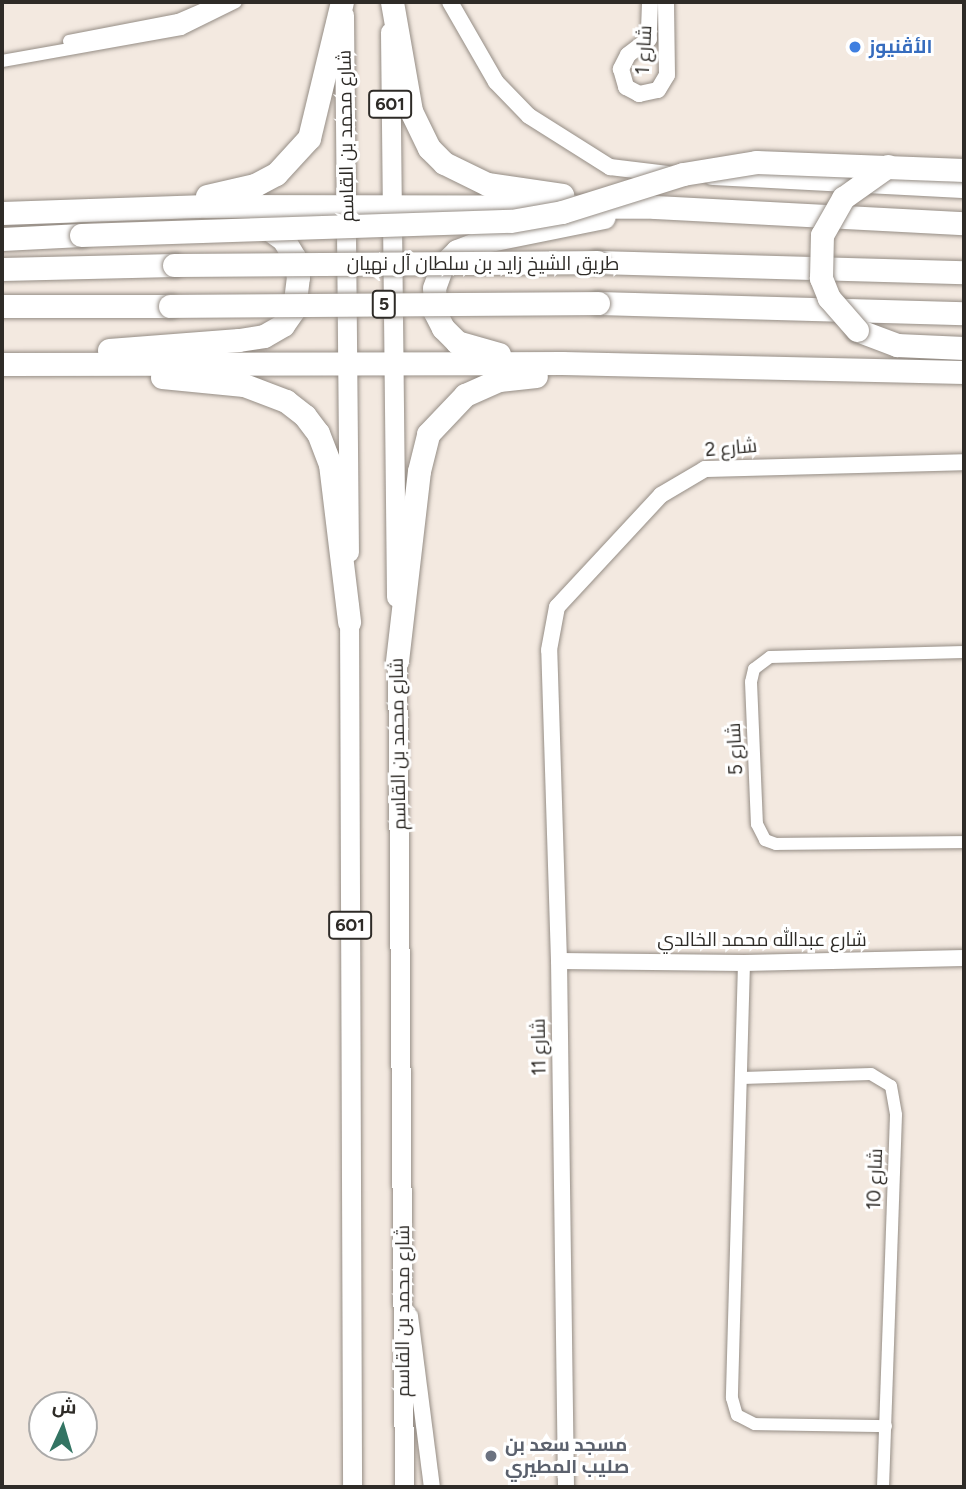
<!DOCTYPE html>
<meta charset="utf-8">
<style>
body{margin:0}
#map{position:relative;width:966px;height:1489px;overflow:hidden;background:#f3e9e0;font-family:Figtree,Cairo,sans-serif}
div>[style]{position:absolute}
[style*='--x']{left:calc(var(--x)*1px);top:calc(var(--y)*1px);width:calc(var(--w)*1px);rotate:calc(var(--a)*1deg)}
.roads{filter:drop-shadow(0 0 2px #958d85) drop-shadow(0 0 2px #958d85)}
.minor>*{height:12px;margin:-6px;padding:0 6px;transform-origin:6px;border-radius:6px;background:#fff}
.tertiary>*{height:16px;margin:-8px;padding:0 8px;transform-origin:8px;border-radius:8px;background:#fff}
.primary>*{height:19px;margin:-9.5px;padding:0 9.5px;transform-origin:9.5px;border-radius:9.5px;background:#fff}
.motorway>*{height:23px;margin:-11.5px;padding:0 11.5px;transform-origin:11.5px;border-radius:11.5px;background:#fff}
.bridges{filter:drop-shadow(0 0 2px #958d85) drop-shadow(0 0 2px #958d85)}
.motorway-bridge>*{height:23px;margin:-11.5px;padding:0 11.5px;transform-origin:11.5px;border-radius:11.5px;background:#fff}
.dots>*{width:19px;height:19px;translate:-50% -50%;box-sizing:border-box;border:4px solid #fff;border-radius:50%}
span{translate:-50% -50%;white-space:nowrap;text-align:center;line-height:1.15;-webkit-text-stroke:6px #fff;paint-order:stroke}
.shield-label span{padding:2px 5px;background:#fff;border:2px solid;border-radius:5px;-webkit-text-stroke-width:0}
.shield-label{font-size:18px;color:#2e2b27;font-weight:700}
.shop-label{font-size:19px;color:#366cbe;font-weight:700}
.left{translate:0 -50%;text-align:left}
.street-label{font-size:19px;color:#2e2b27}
.worship-label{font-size:19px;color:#5b616d;font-weight:700}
.frame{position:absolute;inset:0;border:4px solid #2e2b27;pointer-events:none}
.north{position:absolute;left:28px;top:1391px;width:70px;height:70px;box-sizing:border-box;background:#fff;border:2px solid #abaaa9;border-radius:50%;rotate:4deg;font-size:19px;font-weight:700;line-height:28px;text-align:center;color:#2e2b27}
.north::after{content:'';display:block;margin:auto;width:24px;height:32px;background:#337463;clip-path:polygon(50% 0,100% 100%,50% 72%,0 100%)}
</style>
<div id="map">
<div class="roads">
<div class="minor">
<div style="--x:69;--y:41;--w:111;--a:-10.9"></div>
<div style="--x:178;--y:20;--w:46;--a:-23.2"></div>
<div style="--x:2;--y:61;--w:182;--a:-10.1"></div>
<div style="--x:181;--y:29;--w:61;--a:-26.1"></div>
<div style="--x:964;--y:652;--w:194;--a:178.5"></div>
<div style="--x:770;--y:657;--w:20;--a:143"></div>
<div style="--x:754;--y:669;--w:13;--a:103"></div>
<div style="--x:751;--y:682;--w:142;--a:87.6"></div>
<div style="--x:757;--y:824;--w:18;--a:63"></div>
<div style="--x:765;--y:840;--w:12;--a:20"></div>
<div style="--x:776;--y:844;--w:188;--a:-0.6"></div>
<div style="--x:744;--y:963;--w:435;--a:91.6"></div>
<div style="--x:732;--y:1398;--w:18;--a:74"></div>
<div style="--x:737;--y:1415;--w:20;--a:27"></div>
<div style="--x:755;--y:1424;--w:131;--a:0.9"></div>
<div style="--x:742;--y:1078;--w:129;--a:-1.8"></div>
<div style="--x:871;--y:1074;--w:23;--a:31"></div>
<div style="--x:891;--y:1086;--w:29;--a:80"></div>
<div style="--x:896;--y:1115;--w:372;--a:92"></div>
</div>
<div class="tertiary">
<div style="--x:450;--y:2;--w:92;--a:60.1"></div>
<div style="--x:496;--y:82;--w:47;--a:45.9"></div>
<div style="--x:529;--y:116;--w:96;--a:32.2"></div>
<div style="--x:610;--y:167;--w:58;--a:6.9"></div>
<div style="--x:650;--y:2;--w:37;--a:92"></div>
<div style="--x:649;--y:39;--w:26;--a:143"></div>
<div style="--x:628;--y:55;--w:16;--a:117"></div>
<div style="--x:621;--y:69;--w:19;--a:74"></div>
<div style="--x:626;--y:87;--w:15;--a:28"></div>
<div style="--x:639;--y:94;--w:19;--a:-12"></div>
<div style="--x:658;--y:90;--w:17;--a:-59"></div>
<div style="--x:667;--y:75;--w:73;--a:-90.8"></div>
<div style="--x:712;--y:177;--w:252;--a:3"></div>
<div style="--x:559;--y:961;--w:185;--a:0.6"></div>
<div style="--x:744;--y:963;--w:220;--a:-1.3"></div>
<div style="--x:410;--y:1316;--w:172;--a:82.7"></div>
<div style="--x:566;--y:1487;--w:526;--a:-90.76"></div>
<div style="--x:559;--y:961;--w:311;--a:-91.8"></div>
<div style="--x:549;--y:650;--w:44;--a:-79.5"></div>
<div style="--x:557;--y:607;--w:153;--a:-47.1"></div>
<div style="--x:661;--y:495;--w:51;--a:-30.6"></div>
<div style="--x:705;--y:469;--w:259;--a:-1.5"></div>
</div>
<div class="primary">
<div style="--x:344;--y:15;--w:537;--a:89.47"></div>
<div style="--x:390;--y:32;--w:565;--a:89.39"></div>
<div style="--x:349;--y:606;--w:881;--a:89.8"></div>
<div style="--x:397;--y:648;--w:839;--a:89.52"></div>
</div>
<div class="motorway">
<div style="--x:392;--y:2;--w:111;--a:80.1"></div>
<div style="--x:411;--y:111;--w:41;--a:64.1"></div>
<div style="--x:429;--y:148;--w:21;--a:45"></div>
<div style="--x:444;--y:163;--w:48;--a:26"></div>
<div style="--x:487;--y:184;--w:76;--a:8.3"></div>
<div style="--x:207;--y:196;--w:49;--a:-12.9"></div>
<div style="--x:255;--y:185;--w:24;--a:-28"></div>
<div style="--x:276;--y:174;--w:49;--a:-47.5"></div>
<div style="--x:309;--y:138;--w:140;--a:-76.4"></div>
<div style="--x:2;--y:213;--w:204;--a:-2"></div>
<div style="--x:206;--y:206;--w:449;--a:0.1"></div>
<div style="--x:655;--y:207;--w:309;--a:3"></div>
<div style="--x:2;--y:239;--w:79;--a:-2.9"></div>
<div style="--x:597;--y:262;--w:367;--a:1.6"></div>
<div style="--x:2;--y:269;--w:172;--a:-1.3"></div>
<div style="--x:598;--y:303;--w:366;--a:1.6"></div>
<div style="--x:2;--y:306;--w:168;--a:0"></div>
<div style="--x:857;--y:330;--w:43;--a:20.6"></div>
<div style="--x:897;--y:345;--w:67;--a:2.6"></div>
<div style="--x:109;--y:350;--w:130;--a:-4.4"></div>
<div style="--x:239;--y:340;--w:25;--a:-9"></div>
<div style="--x:264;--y:336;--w:22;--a:-30"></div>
<div style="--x:283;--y:325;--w:19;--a:-55"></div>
<div style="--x:294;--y:309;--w:32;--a:-83"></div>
<div style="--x:298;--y:277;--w:20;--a:-101"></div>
<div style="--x:294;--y:257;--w:21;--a:-121"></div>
<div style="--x:283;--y:239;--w:28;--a:-145"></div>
<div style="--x:499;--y:354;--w:44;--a:-164.1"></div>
<div style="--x:457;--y:342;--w:20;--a:-135"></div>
<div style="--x:443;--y:328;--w:18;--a:-117"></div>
<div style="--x:435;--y:312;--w:24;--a:-92"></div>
<div style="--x:434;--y:288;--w:23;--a:-70"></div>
<div style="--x:442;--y:266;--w:21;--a:-45"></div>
<div style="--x:457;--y:251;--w:25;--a:-21"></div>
<div style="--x:480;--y:242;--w:126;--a:-11.4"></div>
<div style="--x:2;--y:364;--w:560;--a:-0.1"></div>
<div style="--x:562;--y:363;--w:402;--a:1.3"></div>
<div style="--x:162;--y:377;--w:82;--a:5.6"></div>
<div style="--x:244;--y:385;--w:45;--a:20.9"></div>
<div style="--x:286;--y:401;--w:24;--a:38"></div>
<div style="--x:305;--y:416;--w:21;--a:53"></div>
<div style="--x:318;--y:433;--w:33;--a:69"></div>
<div style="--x:330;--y:464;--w:159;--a:83.1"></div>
<div style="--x:397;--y:661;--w:191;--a:-83.4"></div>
<div style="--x:419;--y:471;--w:38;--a:-76"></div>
<div style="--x:428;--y:434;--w:54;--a:-46.5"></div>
<div style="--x:465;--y:395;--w:37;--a:-24"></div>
<div style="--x:499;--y:380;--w:37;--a:-6"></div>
</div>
</div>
<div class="bridges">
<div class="motorway-bridge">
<div style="--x:81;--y:235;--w:430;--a:-1.9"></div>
<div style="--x:511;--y:221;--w:52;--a:-10"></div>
<div style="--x:562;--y:212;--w:127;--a:-17.4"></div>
<div style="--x:683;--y:174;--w:74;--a:-9.3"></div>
<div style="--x:756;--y:162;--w:208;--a:2.2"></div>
<div style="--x:174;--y:265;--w:423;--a:-0.4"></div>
<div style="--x:170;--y:306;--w:428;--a:-0.4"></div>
<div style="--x:857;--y:330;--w:43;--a:-131.2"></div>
<div style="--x:829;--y:298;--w:22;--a:-112"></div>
<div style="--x:821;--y:278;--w:43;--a:-88.7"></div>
<div style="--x:822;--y:235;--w:43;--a:-60.4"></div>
<div style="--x:843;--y:198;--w:55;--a:-35.4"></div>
</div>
</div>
<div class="dots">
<div style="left:855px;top:47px;background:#3f7fe0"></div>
<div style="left:491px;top:1456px;background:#6b7280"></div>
</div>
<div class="shield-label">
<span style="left:390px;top:104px">601</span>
<span style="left:384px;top:304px">5</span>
<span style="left:350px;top:925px">601</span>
</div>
<div class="shop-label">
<span class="left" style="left:869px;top:47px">الأڤنيوز</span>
</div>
<div class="street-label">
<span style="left:644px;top:50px;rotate:-87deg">شارع 1</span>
<span style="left:346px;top:136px;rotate:-91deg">شارع محمد بن القاسم</span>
<span style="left:483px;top:264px">طريق الشيخ زايد بن سلطان آل نهيان</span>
<span style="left:731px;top:448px;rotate:-5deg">شارع 2</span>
<span style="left:398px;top:744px;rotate:-91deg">شارع محمد بن القاسم</span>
<span style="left:735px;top:749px;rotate:-93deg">شارع 5</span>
<span style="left:762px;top:940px">شارع عبدالله محمد الخالدي</span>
<span style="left:539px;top:1047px;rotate:-91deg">شارع 11</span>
<span style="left:875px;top:1179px;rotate:-88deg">شارع 10</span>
<span style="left:403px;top:1311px;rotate:-90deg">شارع محمد بن القاسم</span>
</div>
<div class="worship-label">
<span class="left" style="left:505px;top:1456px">مسجد سعد بن<br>صليب المطيري</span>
</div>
<div class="frame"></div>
<div class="north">ش</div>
</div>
